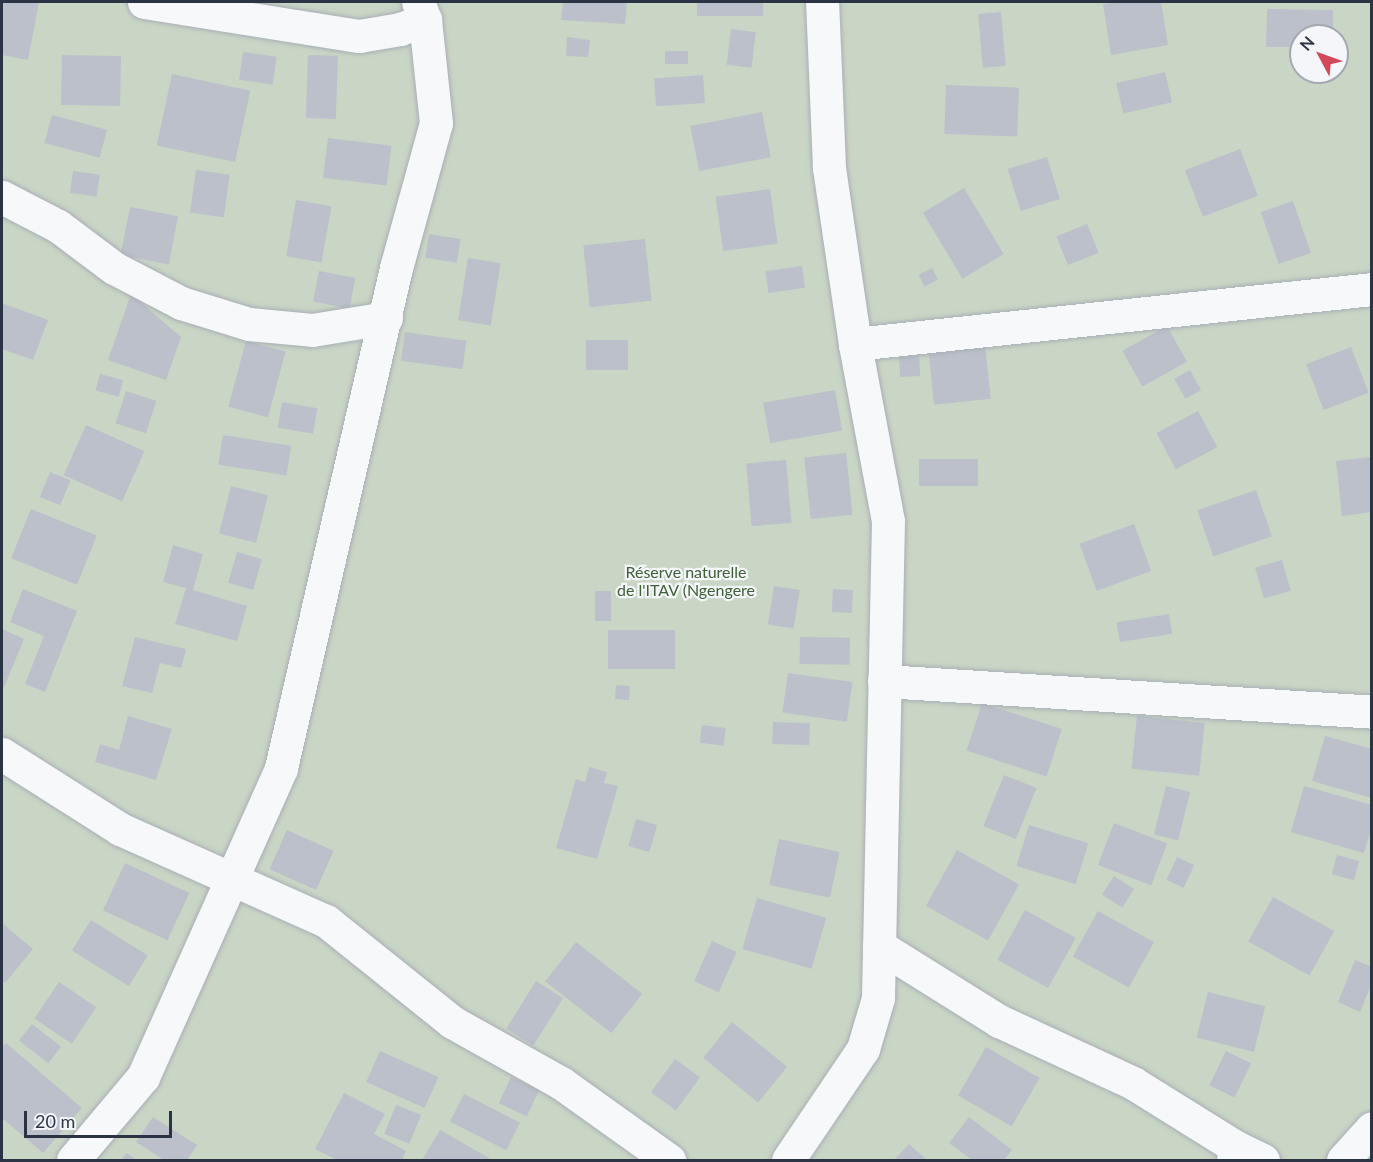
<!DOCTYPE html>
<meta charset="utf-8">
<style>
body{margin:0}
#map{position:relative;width:1373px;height:1162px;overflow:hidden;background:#e4e7ec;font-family:Lato,sans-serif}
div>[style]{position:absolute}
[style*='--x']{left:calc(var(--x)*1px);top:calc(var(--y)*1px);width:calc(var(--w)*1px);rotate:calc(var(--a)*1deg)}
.green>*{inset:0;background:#c9d6c5}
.building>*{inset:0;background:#bbc0ca;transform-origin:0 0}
.roads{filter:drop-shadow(0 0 2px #a9aeb7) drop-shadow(0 0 2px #a9aeb7)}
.street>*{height:33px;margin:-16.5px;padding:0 16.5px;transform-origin:16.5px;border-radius:16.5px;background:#f7f8fa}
span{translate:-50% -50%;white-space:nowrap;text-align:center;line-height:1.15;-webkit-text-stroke:4.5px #f4f6f9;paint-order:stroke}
.park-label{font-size:16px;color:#3f6138}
.frame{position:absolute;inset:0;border:3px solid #2b3445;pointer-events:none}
.north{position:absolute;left:1289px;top:24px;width:60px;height:60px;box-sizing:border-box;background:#f4f6f9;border:2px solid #a4a8b1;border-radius:50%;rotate:311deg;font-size:16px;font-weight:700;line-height:24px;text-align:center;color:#2b3445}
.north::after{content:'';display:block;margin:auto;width:21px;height:27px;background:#d1495b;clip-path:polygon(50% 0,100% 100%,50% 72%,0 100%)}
.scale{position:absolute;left:24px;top:1111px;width:148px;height:27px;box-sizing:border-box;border:3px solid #2b3445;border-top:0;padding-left:8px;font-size:18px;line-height:21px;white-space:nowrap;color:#2b3445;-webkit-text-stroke:4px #f4f6f9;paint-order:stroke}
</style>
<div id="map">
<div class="green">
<div style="clip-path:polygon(evenodd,2px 2px,1371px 2px,1371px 1160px,2px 1160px,2px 2px,1301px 36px,1337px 36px,1337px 72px,1301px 72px,1301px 36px)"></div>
</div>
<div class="building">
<div style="clip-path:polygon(2px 2px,39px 2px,28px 60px,2px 55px)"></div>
<div style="clip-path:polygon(563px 2px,627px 2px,625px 24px,561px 20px)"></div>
<div style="left:697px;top:2px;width:66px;height:14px"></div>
<div style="clip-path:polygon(1122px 2px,1161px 2px,1168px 45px,1111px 55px,1103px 4px)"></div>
<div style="clip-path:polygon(1267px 9px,1333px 10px,1333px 36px,1301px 36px,1301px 47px,1266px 47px)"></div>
<div style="left:1001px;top:12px;width:54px;height:23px;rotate:85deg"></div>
<div style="left:731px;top:29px;width:25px;height:36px;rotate:7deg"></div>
<div style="clip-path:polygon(567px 37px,590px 40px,588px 57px,566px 56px)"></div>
<div style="left:665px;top:51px;width:23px;height:13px"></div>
<div style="left:243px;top:52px;width:34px;height:28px;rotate:8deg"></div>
<div style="left:62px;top:55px;width:59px;height:50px;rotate:1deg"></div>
<div style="left:308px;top:55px;width:30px;height:63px;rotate:2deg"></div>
<div style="left:1165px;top:72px;width:31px;height:50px;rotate:77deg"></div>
<div style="left:172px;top:74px;width:80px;height:73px;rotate:12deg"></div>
<div style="left:703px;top:75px;width:28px;height:49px;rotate:86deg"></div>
<div style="left:946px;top:85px;width:73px;height:49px;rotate:2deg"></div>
<div style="left:762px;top:112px;width:46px;height:73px;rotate:79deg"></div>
<div style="left:52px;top:115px;width:57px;height:29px;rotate:15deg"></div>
<div style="left:328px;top:138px;width:64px;height:40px;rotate:7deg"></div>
<div style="left:1240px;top:149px;width:50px;height:59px;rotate:69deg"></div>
<div style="left:1047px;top:157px;width:44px;height:41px;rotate:73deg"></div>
<div style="left:196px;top:170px;width:34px;height:43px;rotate:8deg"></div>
<div style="left:73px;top:171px;width:27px;height:22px;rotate:8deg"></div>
<div style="left:964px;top:188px;width:77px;height:48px;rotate:59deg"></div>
<div style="left:770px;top:189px;width:55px;height:55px;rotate:82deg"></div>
<div style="left:296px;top:200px;width:36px;height:57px;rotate:10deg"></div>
<div style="left:1293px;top:201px;width:55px;height:34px;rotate:71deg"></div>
<div style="left:130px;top:207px;width:49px;height:49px;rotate:11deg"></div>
<div style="left:1087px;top:224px;width:31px;height:33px;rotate:68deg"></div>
<div style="left:429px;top:234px;width:32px;height:24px;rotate:9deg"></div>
<div style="left:645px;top:239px;width:62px;height:62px;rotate:84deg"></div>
<div style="left:468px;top:258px;width:33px;height:63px;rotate:9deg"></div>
<div style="left:802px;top:266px;width:22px;height:37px;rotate:82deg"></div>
<div style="left:932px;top:268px;width:13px;height:15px;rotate:63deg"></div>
<div style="left:319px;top:271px;width:37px;height:31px;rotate:11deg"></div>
<div style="clip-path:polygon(131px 294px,181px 337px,166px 380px,108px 360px)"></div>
<div style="clip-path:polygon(2px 303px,48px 320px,33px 360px,2px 349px)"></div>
<div style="left:1167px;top:326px;width:41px;height:51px;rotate:61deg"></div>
<div style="left:405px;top:332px;width:62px;height:29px;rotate:8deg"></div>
<div style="left:586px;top:340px;width:42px;height:30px"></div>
<div style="left:246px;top:341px;width:41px;height:68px;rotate:15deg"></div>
<div style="left:985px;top:344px;width:55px;height:57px;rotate:84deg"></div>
<div style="left:1351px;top:347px;width:49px;height:48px;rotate:69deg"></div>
<div style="left:919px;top:354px;width:22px;height:20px;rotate:87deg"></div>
<div style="left:1190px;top:370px;width:23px;height:18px;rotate:61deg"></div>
<div style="left:100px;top:374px;width:24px;height:17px;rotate:15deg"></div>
<div style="left:835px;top:390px;width:41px;height:73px;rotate:80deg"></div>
<div style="left:126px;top:391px;width:32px;height:34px;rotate:18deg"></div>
<div style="left:282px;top:402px;width:36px;height:26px;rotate:10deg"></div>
<div style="left:1198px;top:411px;width:41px;height:47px;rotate:62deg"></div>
<div style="left:86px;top:425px;width:64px;height:55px;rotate:24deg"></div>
<div style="left:223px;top:435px;width:69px;height:30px;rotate:9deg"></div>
<div style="left:846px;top:453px;width:62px;height:42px;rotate:84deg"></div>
<div style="clip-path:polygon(1372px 457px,1372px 512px,1342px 516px,1336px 461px)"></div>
<div style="left:919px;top:459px;width:59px;height:27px"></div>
<div style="left:786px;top:460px;width:63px;height:40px;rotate:85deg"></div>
<div style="left:50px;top:472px;width:22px;height:27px;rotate:22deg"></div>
<div style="left:231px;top:486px;width:38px;height:49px;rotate:14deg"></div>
<div style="left:1256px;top:490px;width:49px;height:62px;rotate:71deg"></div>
<div style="left:31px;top:509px;width:71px;height:53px;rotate:22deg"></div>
<div style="left:1134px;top:524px;width:50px;height:58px;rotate:70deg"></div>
<div style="clip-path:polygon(173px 545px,203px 554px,193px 590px,247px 606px,237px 641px,175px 624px,186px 588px,163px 582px)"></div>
<div style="left:237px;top:552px;width:26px;height:32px;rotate:16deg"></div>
<div style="left:1282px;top:560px;width:32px;height:28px;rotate:74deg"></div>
<div style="left:774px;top:586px;width:26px;height:39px;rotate:9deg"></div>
<div style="clip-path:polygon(23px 589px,77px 611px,45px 692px,25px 684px,44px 636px,10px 622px)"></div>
<div style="left:833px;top:589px;width:20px;height:23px;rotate:3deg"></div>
<div style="left:595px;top:591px;width:16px;height:30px"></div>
<div style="left:1169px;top:614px;width:20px;height:53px;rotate:81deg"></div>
<div style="clip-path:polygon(2px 629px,24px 639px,2px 692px)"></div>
<div style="left:675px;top:630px;width:39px;height:67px;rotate:90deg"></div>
<div style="clip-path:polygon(135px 637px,186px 649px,181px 668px,160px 663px,152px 693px,122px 686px)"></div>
<div style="left:800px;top:637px;width:50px;height:27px;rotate:1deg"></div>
<div style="left:788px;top:673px;width:65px;height:40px;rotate:8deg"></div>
<div style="left:616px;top:685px;width:14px;height:14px;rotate:4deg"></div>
<div style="left:982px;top:703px;width:84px;height:50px;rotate:18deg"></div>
<div style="clip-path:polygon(128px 716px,172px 729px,156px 780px,95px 762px,100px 744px,119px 750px)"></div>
<div style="left:1137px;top:716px;width:68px;height:53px;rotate:6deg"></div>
<div style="left:773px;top:722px;width:37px;height:22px;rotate:2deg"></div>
<div style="left:702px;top:725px;width:24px;height:18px;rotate:7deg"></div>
<div style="clip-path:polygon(1325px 736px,1372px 749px,1372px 798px,1312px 781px)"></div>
<div style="clip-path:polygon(589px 767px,607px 772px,604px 783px,618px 786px,597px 859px,556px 848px,576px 779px,585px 782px)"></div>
<div style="left:1004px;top:775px;width:35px;height:55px;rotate:22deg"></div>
<div style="left:1166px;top:786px;width:25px;height:50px;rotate:14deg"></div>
<div style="clip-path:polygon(1304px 786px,1372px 805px,1372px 826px,1364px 853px,1291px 832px)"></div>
<div style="left:636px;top:819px;width:22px;height:28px;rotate:16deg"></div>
<div style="left:1114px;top:823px;width:57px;height:45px;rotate:21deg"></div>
<div style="left:1029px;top:825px;width:62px;height:43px;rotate:17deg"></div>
<div style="left:287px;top:830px;width:51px;height:43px;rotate:24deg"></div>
<div style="left:779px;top:839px;width:62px;height:47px;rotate:12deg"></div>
<div style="left:957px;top:850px;width:71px;height:64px;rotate:29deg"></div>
<div style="left:1337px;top:855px;width:23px;height:20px;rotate:15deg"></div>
<div style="left:1177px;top:857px;width:19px;height:25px;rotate:25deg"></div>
<div style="left:125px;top:863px;width:71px;height:52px;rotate:25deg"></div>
<div style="left:1114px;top:876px;width:24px;height:22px;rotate:33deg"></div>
<div style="left:1273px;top:897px;width:70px;height:51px;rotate:29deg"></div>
<div style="left:757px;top:898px;width:72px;height:53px;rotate:16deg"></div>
<div style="left:1025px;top:910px;width:58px;height:57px;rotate:29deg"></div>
<div style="left:1098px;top:911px;width:64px;height:52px;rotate:29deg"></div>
<div style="left:91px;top:920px;width:67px;height:36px;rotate:32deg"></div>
<div style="clip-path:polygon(2px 923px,33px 949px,5px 983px,2px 980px)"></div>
<div style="left:712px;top:941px;width:27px;height:44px;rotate:24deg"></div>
<div style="left:576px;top:942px;width:84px;height:50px;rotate:38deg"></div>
<div style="clip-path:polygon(1355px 960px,1372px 967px,1372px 983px,1360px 1012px,1338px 1002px)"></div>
<div style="left:536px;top:981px;width:32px;height:56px;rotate:32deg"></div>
<div style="left:59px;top:982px;width:45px;height:44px;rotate:34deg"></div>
<div style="left:1208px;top:992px;width:59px;height:47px;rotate:14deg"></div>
<div style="left:732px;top:1022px;width:71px;height:46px;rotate:39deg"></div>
<div style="left:32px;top:1024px;width:37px;height:21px;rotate:38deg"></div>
<div style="clip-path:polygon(6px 1043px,82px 1108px,43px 1153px,2px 1118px,2px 1048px)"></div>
<div style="left:986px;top:1047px;width:62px;height:56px;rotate:30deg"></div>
<div style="left:380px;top:1051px;width:64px;height:34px;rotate:24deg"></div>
<div style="left:1226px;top:1051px;width:28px;height:38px;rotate:26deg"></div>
<div style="left:675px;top:1059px;width:31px;height:41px;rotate:36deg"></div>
<div style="left:511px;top:1077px;width:31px;height:29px;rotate:25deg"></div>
<div style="clip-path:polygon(344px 1093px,385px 1114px,374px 1134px,406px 1151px,402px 1160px,337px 1160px,315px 1149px)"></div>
<div style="left:464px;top:1094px;width:63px;height:31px;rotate:27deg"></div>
<div style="left:396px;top:1105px;width:27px;height:31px;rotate:22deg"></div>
<div style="clip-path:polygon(153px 1117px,197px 1145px,187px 1160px,164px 1160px,136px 1142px)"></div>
<div style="clip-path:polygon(969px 1117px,1012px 1150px,1004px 1160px,972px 1160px,949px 1143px)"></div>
<div style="clip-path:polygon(440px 1130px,489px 1158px,488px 1160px,422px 1160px)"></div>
<div style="clip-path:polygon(909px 1144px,927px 1160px,894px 1160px)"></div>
<div style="clip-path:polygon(127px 1153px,136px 1160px,121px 1160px)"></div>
</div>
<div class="roads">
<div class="street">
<div style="--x:144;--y:2;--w:218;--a:9"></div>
<div style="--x:359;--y:36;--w:42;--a:-9.7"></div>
<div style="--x:400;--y:29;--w:27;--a:-20"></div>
<div style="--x:2;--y:197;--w:63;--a:27.4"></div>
<div style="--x:58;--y:226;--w:70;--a:36.9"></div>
<div style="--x:114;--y:268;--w:76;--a:27.6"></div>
<div style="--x:181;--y:303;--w:71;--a:17.2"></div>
<div style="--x:249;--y:324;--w:63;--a:5.4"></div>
<div style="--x:312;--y:330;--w:75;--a:-9.2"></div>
<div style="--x:855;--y:344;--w:520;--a:-6.07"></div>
<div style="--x:884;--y:681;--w:489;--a:3.6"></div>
<div style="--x:2;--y:754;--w:140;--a:32.4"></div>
<div style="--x:120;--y:829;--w:226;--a:24.1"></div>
<div style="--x:326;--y:921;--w:161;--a:38.7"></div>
<div style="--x:452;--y:1022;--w:125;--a:29.2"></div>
<div style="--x:561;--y:1083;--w:133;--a:35.5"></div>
<div style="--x:879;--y:946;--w:142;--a:32"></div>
<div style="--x:999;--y:1021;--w:148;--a:24.8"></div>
<div style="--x:1133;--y:1083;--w:121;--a:31.9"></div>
<div style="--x:1236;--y:1147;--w:13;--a:103"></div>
<div style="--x:1236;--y:1147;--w:30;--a:26"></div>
<div style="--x:73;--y:1160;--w:109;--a:-49.9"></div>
<div style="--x:143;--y:1077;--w:338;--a:-65.9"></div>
<div style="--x:281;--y:768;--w:513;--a:-77.05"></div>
<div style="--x:396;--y:268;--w:150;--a:-74.6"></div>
<div style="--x:436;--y:123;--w:104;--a:-96.1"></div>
<div style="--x:425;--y:20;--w:19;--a:-111"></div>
<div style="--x:788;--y:1160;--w:134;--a:-56"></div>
<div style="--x:863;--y:1049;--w:53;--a:-73.6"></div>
<div style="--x:878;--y:998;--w:477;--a:-88.8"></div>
<div style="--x:888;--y:521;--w:180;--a:-100.6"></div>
<div style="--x:855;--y:344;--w:179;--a:-98.4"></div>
<div style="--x:829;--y:167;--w:165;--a:-92.4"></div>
<div style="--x:1343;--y:1160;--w:43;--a:-47.8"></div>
</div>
</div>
<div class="park-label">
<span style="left:686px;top:581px">Réserve naturelle<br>de l'ITAV (Ngengere</span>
</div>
<div class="frame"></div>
<div class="north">N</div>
<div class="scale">20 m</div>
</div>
